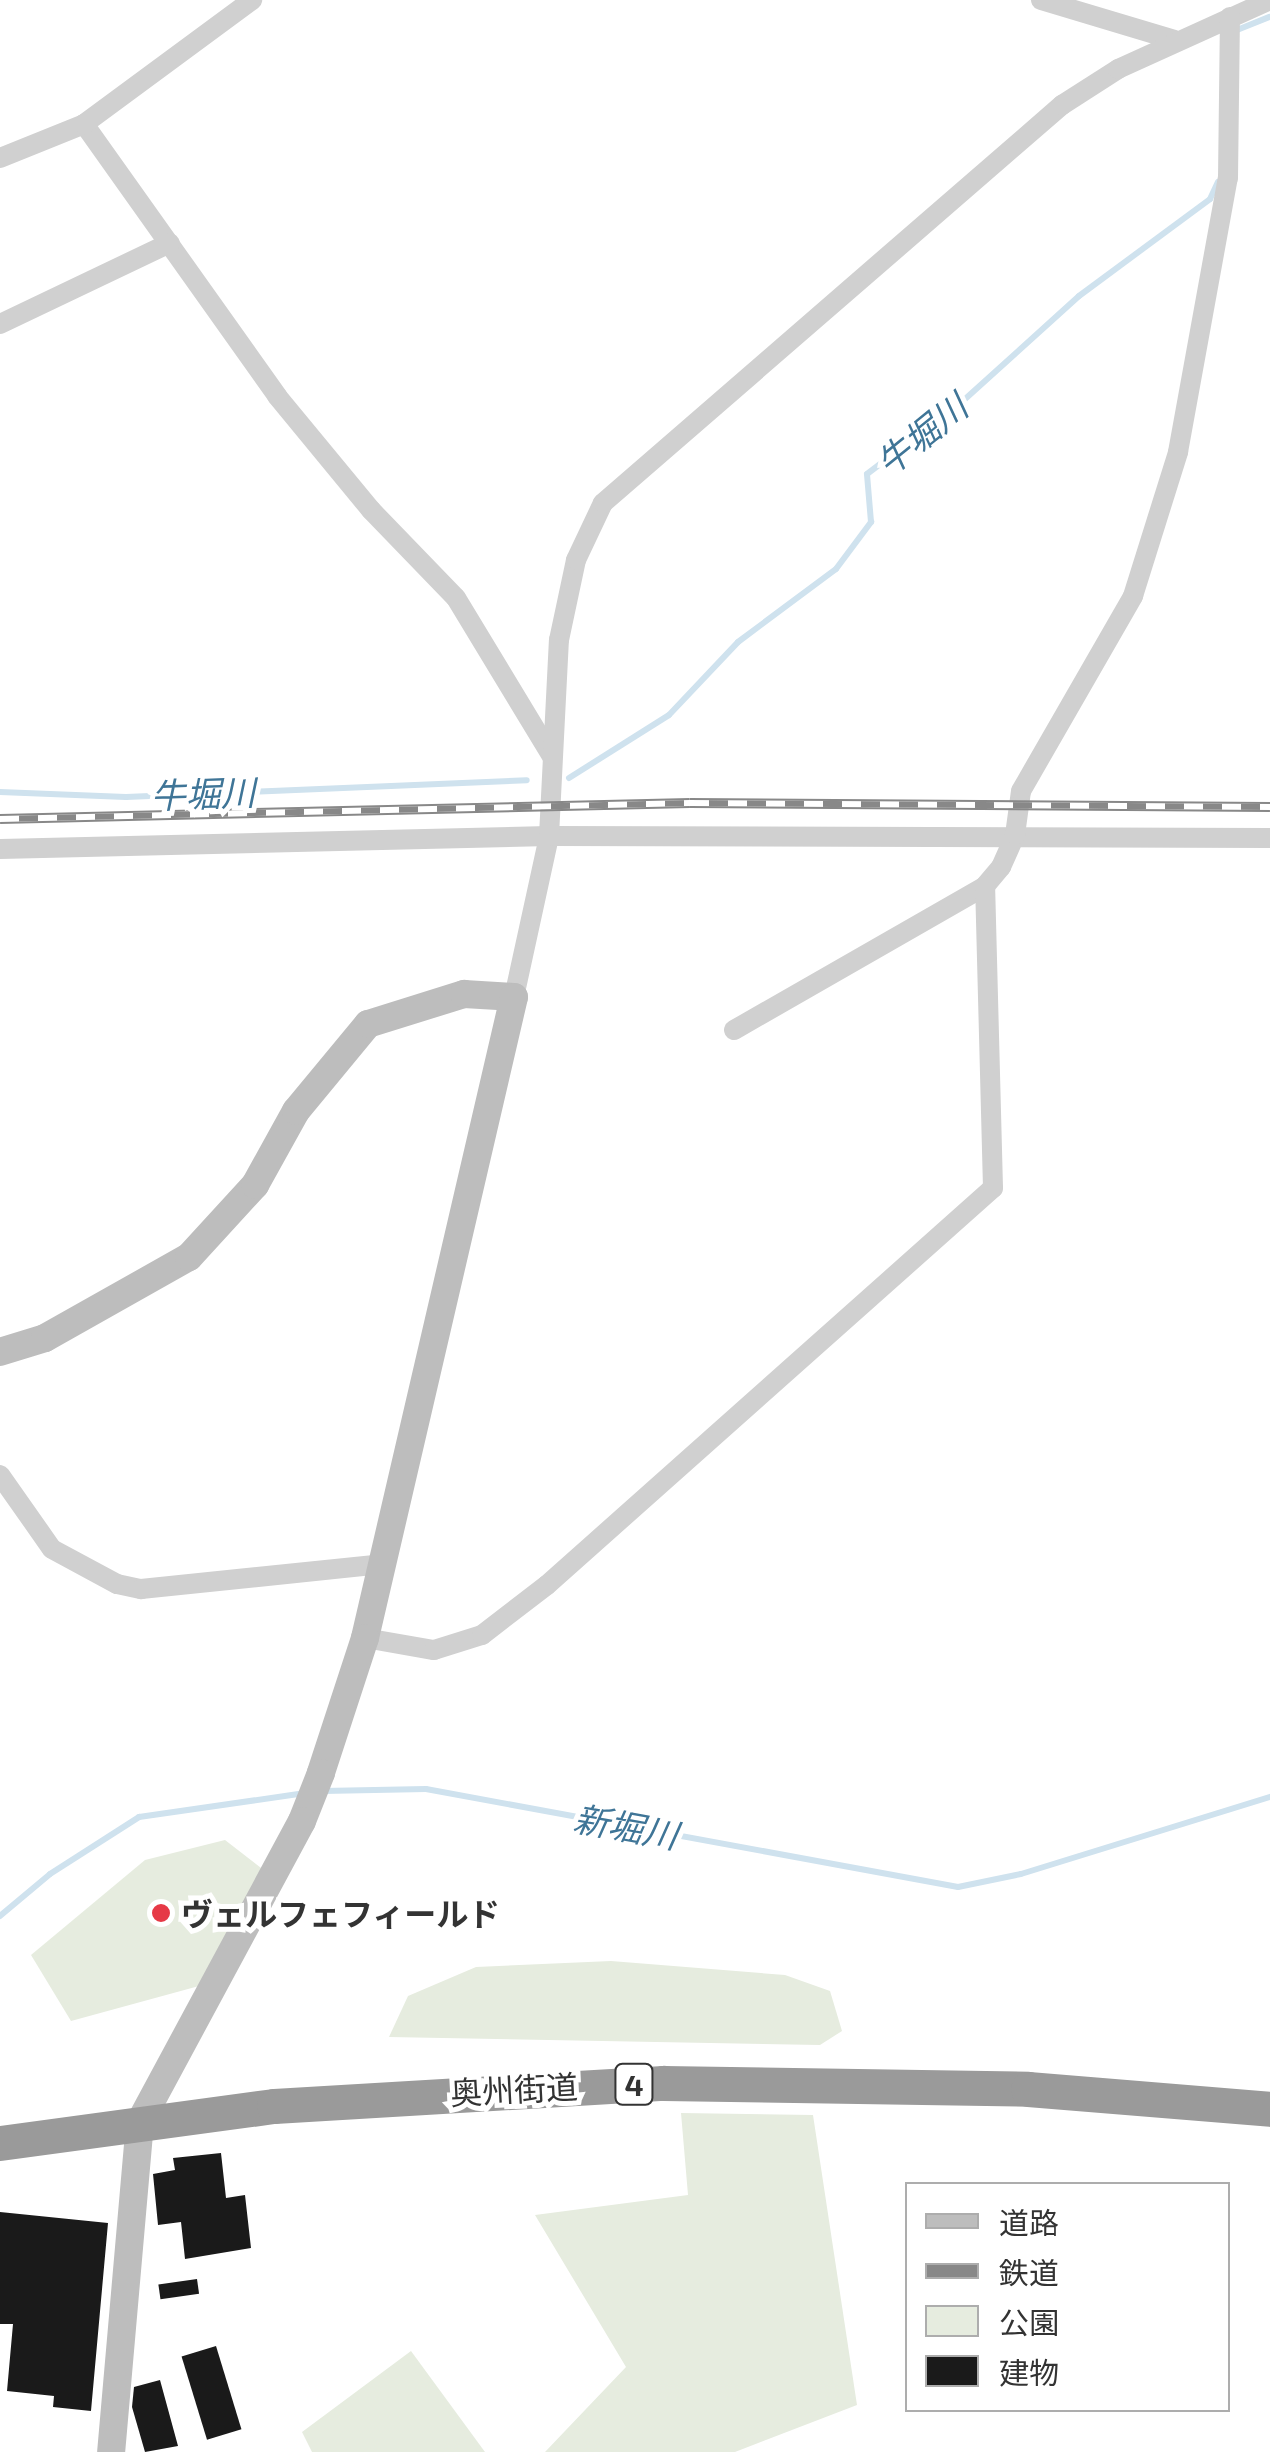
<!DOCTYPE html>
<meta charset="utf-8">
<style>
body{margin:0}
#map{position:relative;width:1270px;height:2452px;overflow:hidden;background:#fff;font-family:"Exo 2","Noto Sans JP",sans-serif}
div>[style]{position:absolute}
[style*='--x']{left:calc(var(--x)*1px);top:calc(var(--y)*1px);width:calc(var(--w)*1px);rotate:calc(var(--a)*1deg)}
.green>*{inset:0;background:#e6ecdf}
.stream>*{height:6px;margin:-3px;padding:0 3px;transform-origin:3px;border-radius:3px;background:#cfe2ee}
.building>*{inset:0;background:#1a1a1a;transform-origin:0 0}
.street>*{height:20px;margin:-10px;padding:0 10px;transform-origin:10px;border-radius:10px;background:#d0d0d0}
.secondary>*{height:28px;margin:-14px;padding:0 14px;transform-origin:14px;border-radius:14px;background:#bdbdbd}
.highway>*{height:35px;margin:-17.5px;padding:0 17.5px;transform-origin:17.5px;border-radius:17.5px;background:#9a9a9a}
.rail>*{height:10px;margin-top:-5px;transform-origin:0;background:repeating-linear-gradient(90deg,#fff 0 19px,#888 0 38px);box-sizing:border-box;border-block:2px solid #888}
.dots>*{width:28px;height:28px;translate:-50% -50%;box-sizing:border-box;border:5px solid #fff;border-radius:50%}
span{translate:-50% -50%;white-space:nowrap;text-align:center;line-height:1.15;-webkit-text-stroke:10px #fff;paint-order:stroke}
.shield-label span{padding:2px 8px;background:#fff;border:2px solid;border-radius:8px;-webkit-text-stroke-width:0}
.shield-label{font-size:30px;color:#333;font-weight:700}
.poi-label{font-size:32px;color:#333;font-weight:700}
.left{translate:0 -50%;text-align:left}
.street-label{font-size:32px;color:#333}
.water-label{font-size:35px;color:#3f7597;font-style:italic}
.legend{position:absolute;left:905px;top:2182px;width:325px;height:230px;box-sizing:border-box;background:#fff;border:2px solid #adadad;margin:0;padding:12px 18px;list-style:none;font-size:30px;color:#333}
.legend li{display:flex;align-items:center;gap:20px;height:50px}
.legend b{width:50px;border:2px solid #adadad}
</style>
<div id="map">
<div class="green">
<div style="clip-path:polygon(225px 1840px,265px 1871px,199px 1986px,71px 2021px,31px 1955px,145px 1860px)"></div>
<div style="clip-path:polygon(611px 1961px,785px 1975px,830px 1991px,842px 2031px,820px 2045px,389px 2037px,408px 1996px,476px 1967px)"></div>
<div style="clip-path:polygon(681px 2113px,813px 2115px,857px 2405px,735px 2452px,545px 2452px,626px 2367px,535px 2215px,688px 2195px)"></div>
<div style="clip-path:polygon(411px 2351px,485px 2452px,312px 2452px,302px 2432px)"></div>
</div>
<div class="stream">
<div style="--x:1237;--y:30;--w:35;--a:-22"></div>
<div style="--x:569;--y:778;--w:118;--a:-32.2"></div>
<div style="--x:669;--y:715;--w:100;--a:-46.6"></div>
<div style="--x:738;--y:642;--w:122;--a:-36.7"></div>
<div style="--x:836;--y:569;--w:59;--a:-53.3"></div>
<div style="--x:871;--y:522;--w:48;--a:-94.8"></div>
<div style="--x:867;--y:474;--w:122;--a:-37.3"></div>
<div style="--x:964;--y:400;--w:155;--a:-42.1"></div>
<div style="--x:1079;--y:296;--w:163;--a:-36.5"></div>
<div style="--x:1210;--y:199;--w:19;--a:-65"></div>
<div style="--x:0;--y:792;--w:126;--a:2.3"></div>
<div style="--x:126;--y:797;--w:401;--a:-2.4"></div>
<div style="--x:323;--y:1791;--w:103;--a:-1.1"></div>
<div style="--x:426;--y:1789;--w:541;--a:10.44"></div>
<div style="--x:958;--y:1887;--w:64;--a:-11.7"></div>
<div style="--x:1021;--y:1874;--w:261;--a:-17.2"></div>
<div style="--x:0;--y:1916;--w:65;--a:-40"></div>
<div style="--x:50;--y:1874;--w:106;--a:-32.6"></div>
<div style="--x:139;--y:1817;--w:168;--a:-8.2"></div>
</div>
<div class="building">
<div style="clip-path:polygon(221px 2153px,226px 2198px,245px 2195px,251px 2248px,185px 2259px,181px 2222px,158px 2225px,153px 2174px,175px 2170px,173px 2158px)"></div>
<div style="clip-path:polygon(0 2212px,108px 2223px,91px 2411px,53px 2407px,54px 2396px,7px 2391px,13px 2324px,0 2324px)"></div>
<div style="left:197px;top:2279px;width:15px;height:39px;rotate:82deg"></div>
<div style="left:216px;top:2346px;width:87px;height:36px;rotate:73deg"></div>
<div style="clip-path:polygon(160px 2380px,178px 2446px,145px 2452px,132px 2407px,134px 2387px)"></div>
</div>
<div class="street">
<div style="--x:1041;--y:0;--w:139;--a:16.7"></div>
<div style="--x:84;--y:124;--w:334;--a:54.6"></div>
<div style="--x:277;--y:396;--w:148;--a:50.5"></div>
<div style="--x:371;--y:510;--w:122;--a:46"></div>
<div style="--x:456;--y:598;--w:184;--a:58.8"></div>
<div style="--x:0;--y:158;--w:91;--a:-22"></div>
<div style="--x:84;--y:124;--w:209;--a:-36.4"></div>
<div style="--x:0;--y:324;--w:188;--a:-25.5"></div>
<div style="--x:0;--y:849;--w:549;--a:-1.36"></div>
<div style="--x:549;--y:836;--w:721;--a:0.16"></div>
<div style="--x:514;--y:997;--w:165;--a:-77.7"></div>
<div style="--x:549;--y:836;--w:196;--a:-87.1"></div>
<div style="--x:559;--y:640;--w:82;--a:-78"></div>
<div style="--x:576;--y:560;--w:63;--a:-64.7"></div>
<div style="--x:603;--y:503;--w:608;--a:-40.93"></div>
<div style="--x:1062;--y:105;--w:67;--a:-32.7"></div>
<div style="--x:1118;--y:69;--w:167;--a:-24.4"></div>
<div style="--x:734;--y:1030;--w:289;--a:-29.8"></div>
<div style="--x:985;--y:886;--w:25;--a:-50"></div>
<div style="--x:1001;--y:867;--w:35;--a:-66"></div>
<div style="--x:1015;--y:835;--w:44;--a:-82.2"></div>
<div style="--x:1021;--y:791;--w:225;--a:-60.1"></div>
<div style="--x:1133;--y:596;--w:151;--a:-72.6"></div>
<div style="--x:1178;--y:452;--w:279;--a:-79.7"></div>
<div style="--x:1228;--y:178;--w:161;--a:-89.3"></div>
<div style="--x:0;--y:1475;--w:90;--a:54.9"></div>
<div style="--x:52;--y:1549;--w:74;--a:28.3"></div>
<div style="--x:117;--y:1584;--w:25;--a:12"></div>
<div style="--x:141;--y:1589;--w:242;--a:-5.9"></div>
<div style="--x:365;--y:1638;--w:70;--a:9.9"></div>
<div style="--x:434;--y:1650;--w:50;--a:-17.4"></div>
<div style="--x:482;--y:1635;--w:82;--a:-37.6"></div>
<div style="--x:547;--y:1585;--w:597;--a:-41.67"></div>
<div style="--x:993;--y:1188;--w:302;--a:-91.5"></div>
</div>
<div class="secondary">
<div style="--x:0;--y:1352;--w:47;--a:-17.3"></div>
<div style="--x:45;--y:1338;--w:165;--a:-29.4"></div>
<div style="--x:189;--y:1257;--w:98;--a:-47.5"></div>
<div style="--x:255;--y:1185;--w:85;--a:-61"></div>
<div style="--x:296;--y:1111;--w:113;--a:-50.4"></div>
<div style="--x:368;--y:1024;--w:101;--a:-17.4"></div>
<div style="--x:464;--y:994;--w:50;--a:3.4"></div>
<div style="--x:514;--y:997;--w:658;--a:103.09"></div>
<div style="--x:365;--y:1638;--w:142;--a:108.1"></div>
<div style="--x:321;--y:1773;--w:52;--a:111.6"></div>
<div style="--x:302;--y:1821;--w:342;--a:118.3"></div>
<div style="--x:140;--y:2122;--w:331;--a:95"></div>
</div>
<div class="highway">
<div style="--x:0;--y:2143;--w:276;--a:-7.7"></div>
<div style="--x:274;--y:2106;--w:390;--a:-3.4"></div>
<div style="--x:663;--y:2083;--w:365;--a:0.9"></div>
<div style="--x:1028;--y:2089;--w:243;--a:4.7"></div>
</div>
<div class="rail">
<div style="--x:0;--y:819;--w:690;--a:-1.33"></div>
<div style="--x:690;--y:803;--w:580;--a:0.4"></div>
</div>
<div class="dots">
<div style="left:161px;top:1913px;background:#e63946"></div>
</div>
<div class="shield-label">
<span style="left:634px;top:2084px">4</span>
</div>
<div class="poi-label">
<span class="left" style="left:181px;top:1913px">ヴェルフェフィールド</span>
</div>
<div class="street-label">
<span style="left:514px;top:2089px;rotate:-3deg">奥州街道</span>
</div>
<div class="water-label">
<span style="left:921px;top:434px;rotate:-39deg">牛堀川</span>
<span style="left:203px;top:793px;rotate:-2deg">牛堀川</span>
<span style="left:626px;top:1826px;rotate:10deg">新堀川</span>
</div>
<ul class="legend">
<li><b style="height:12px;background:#bdbdbd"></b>道路</li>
<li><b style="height:12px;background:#888"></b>鉄道</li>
<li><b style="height:28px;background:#e6ecdf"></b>公園</li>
<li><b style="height:28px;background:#1a1a1a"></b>建物</li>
</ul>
</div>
